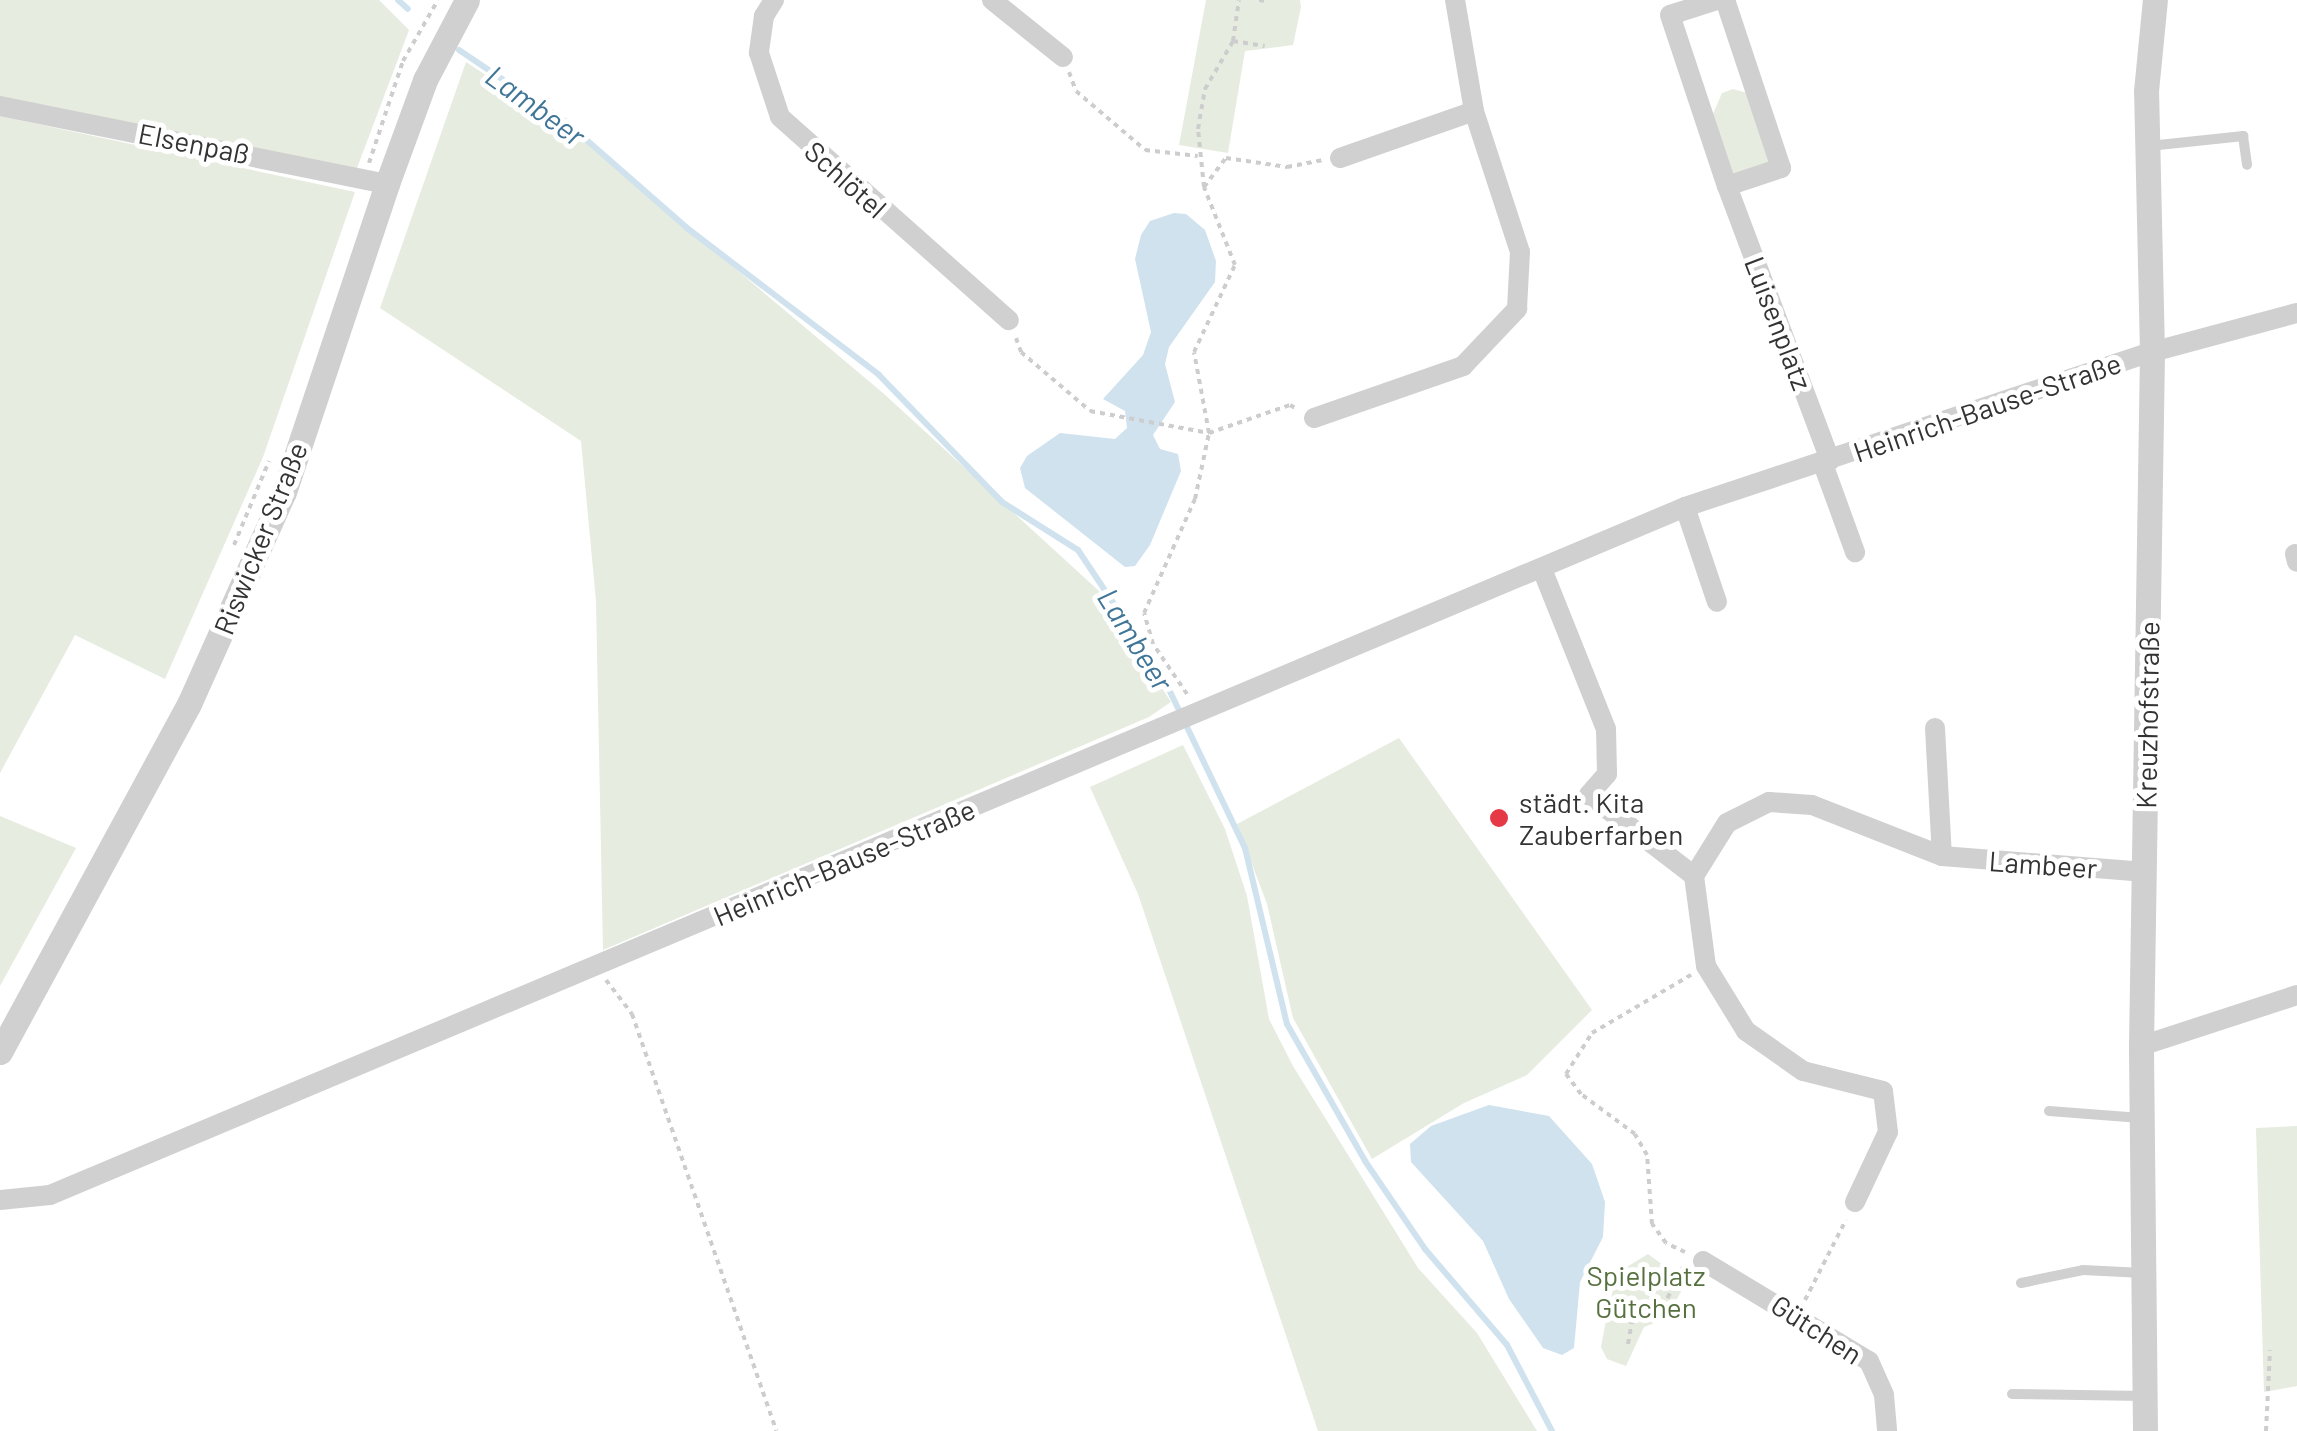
<!DOCTYPE html>
<meta charset="utf-8">
<style>
body{margin:0}
#map{position:relative;width:2297px;height:1431px;overflow:hidden;background:#fff;font-family:Barlow,sans-serif}
div>[style]{position:absolute}
[style*='--x']{left:calc(var(--x)*1px);top:calc(var(--y)*1px);width:calc(var(--w)*1px);rotate:calc(var(--a)*1deg)}
.green>*{inset:0;background:#e6ecdf}
.water>*{inset:0;background:#cfe2ee}
.stream>*{height:6px;margin:-3px;padding:0 3px;transform-origin:3px;border-radius:3px;background:#cfe2ee}
.path>*{height:4px;margin-top:-2px;transform-origin:0;background:repeating-linear-gradient(90deg,#cdcdcd 0 5px,transparent 0 10px)}
.service>*{height:10px;margin:-5px;padding:0 5px;transform-origin:5px;border-radius:5px;background:#d0d0d0}
.minor>*{height:20px;margin:-10px;padding:0 10px;transform-origin:10px;border-radius:10px;background:#d0d0d0}
.tertiary>*{height:25px;margin:-12.5px;padding:0 12.5px;transform-origin:12.5px;border-radius:12.5px;background:#d0d0d0}
.dots>*{width:28px;height:28px;translate:-50% -50%;box-sizing:border-box;border:5px solid #fff;border-radius:50%}
span{translate:-50% -50%;white-space:nowrap;text-align:center;line-height:1.15;-webkit-text-stroke:10px #fff;paint-order:stroke}
.street-label{font-size:28px;color:#333}
.poi-label{font-size:28px;color:#333}
.left{translate:0 -50%;text-align:left}
.park-label{font-size:28px;color:#56703f}
.water-label{font-size:30px;color:#3f7597;font-style:italic}
</style>
<div id="map">
<div class="green">
<div style="clip-path:polygon(0 0,379px 0,409px 30px,357px 168px,0 97px)"></div>
<div style="clip-path:polygon(1206px 0,1300px 0,1301px 7px,1293px 45px,1245px 51px,1228px 153px,1179px 145px)"></div>
<div style="clip-path:polygon(466px 62px,574px 133px,883px 393px,1099px 591px,1171px 702px,1149px 717px,603px 950px,596px 601px,581px 441px,380px 308px)"></div>
<div style="clip-path:polygon(1733px 89px,1747px 93px,1774px 159px,1739px 178px,1731px 173px,1713px 114px,1722px 93px)"></div>
<div style="clip-path:polygon(0 116px,355px 192px,263px 457px,165px 679px,75px 635px,0 773px)"></div>
<div style="clip-path:polygon(1399px 738px,1592px 1010px,1527px 1075px,1464px 1103px,1372px 1159px,1293px 1018px,1267px 904px,1237px 824px)"></div>
<div style="clip-path:polygon(1183px 745px,1225px 829px,1247px 896px,1269px 1019px,1293px 1066px,1418px 1268px,1477px 1333px,1537px 1431px,1318px 1431px,1138px 894px,1090px 787px)"></div>
<div style="clip-path:polygon(0 816px,76px 848px,0 986px)"></div>
<div style="clip-path:polygon(2297px 1126px,2297px 1386px,2264px 1392px,2256px 1128px)"></div>
<div style="clip-path:polygon(1648px 1254px,1686px 1282px,1667px 1318px,1644px 1327px,1626px 1366px,1607px 1359px,1601px 1347px,1607px 1315px,1617px 1273px)"></div>
</div>
<div class="water">
<div style="clip-path:polygon(1174px 213px,1186px 214px,1205px 230px,1216px 261px,1215px 282px,1169px 347px,1165px 364px,1175px 402px,1153px 435px,1160px 449px,1178px 454px,1181px 471px,1150px 545px,1135px 566px,1125px 567px,1025px 488px,1020px 468px,1027px 456px,1060px 433px,1115px 439px,1127px 428px,1125px 411px,1103px 399px,1143px 355px,1151px 332px,1135px 259px,1141px 235px,1150px 221px)"></div>
<div style="clip-path:polygon(1489px 1105px,1549px 1116px,1592px 1164px,1605px 1202px,1603px 1237px,1580px 1282px,1574px 1348px,1562px 1355px,1543px 1348px,1509px 1299px,1483px 1241px,1411px 1162px,1410px 1144px,1431px 1126px)"></div>
</div>
<div class="stream">
<div style="--x:398;--y:0;--w:13;--a:42"></div>
<div style="--x:459;--y:50;--w:129;--a:33.9"></div>
<div style="--x:566;--y:122;--w:161;--a:41.2"></div>
<div style="--x:687;--y:228;--w:242;--a:37.4"></div>
<div style="--x:879;--y:375;--w:177;--a:45.9"></div>
<div style="--x:1002;--y:502;--w:90;--a:32.3"></div>
<div style="--x:1078;--y:550;--w:155;--a:56.3"></div>
<div style="--x:1164;--y:679;--w:187;--a:64.4"></div>
<div style="--x:1245;--y:848;--w:181;--a:76.6"></div>
<div style="--x:1287;--y:1024;--w:158;--a:60.3"></div>
<div style="--x:1365;--y:1161;--w:107;--a:55.7"></div>
<div style="--x:1425;--y:1249;--w:126;--a:49.5"></div>
<div style="--x:1507;--y:1345;--w:97;--a:62.4"></div>
</div>
<div class="path">
<div style="--x:1259;--y:0;--w:8;--a:7"></div>
<div style="--x:1233;--y:41;--w:32;--a:9"></div>
<div style="--x:1069;--y:72;--w:20;--a:70"></div>
<div style="--x:1076;--y:91;--w:91;--a:40.5"></div>
<div style="--x:1145;--y:150;--w:53;--a:6.5"></div>
<div style="--x:369;--y:163;--w:108;--a:-71.6"></div>
<div style="--x:403;--y:61;--w:70;--a:-60.2"></div>
<div style="--x:1204;--y:187;--w:36;--a:-53"></div>
<div style="--x:1226;--y:158;--w:62;--a:8.4"></div>
<div style="--x:1287;--y:167;--w:38;--a:-11"></div>
<div style="--x:1016;--y:338;--w:15;--a:70"></div>
<div style="--x:1021;--y:352;--w:91;--a:40.5"></div>
<div style="--x:1090;--y:411;--w:121;--a:10.5"></div>
<div style="--x:1209;--y:433;--w:86;--a:-19.1"></div>
<div style="--x:1290;--y:405;--w:8;--a:30"></div>
<div style="--x:234;--y:545;--w:91;--a:-67.4"></div>
<div style="--x:1187;--y:694;--w:60;--a:-124.2"></div>
<div style="--x:1153;--y:644;--w:32;--a:-106"></div>
<div style="--x:1144;--y:613;--w:125;--a:-65.9"></div>
<div style="--x:1195;--y:499;--w:67;--a:-78"></div>
<div style="--x:1209;--y:433;--w:82;--a:-100.5"></div>
<div style="--x:1194;--y:352;--w:96;--a:-64.8"></div>
<div style="--x:1235;--y:265;--w:84;--a:-111.7"></div>
<div style="--x:1204;--y:187;--w:58;--a:-95.9"></div>
<div style="--x:1198;--y:129;--w:41;--a:-80.1"></div>
<div style="--x:1205;--y:89;--w:56;--a:-59.7"></div>
<div style="--x:1233;--y:41;--w:41;--a:-81.7"></div>
<div style="--x:606;--y:980;--w:43;--a:52.6"></div>
<div style="--x:632;--y:1014;--w:441;--a:70.9"></div>
<div style="--x:1685;--y:1252;--w:21;--a:-155"></div>
<div style="--x:1666;--y:1243;--w:24;--a:-126"></div>
<div style="--x:1652;--y:1224;--w:69;--a:-94.1"></div>
<div style="--x:1647;--y:1155;--w:24;--a:-120"></div>
<div style="--x:1635;--y:1134;--w:67;--a:-143.5"></div>
<div style="--x:1581;--y:1094;--w:25;--a:-127"></div>
<div style="--x:1566;--y:1074;--w:49;--a:-57.6"></div>
<div style="--x:1592;--y:1033;--w:115;--a:-30.4"></div>
<div style="--x:1805;--y:1300;--w:90;--a:-62.9"></div>
<div style="--x:1628;--y:1344;--w:22;--a:-80"></div>
<div style="--x:1632;--y:1322;--w:34;--a:-26"></div>
<div style="--x:1663;--y:1307;--w:45;--a:-63.4"></div>
<div style="--x:2266;--y:1431;--w:81;--a:-87.2"></div>
</div>
<div class="service">
<div style="--x:2149;--y:146;--w:95;--a:-6.1"></div>
<div style="--x:2243;--y:136;--w:29;--a:82"></div>
<div style="--x:2049;--y:1111;--w:92;--a:4.4"></div>
<div style="--x:2021;--y:1283;--w:63;--a:-11.8"></div>
<div style="--x:2083;--y:1270;--w:60;--a:2.9"></div>
<div style="--x:2012;--y:1394;--w:132;--a:0.9"></div>
</div>
<div class="minor">
<div style="--x:774;--y:0;--w:19;--a:122"></div>
<div style="--x:764;--y:16;--w:37;--a:98"></div>
<div style="--x:759;--y:53;--w:67;--a:71.8"></div>
<div style="--x:780;--y:117;--w:306;--a:41.6"></div>
<div style="--x:992;--y:0;--w:91;--a:38.8"></div>
<div style="--x:1717;--y:0;--w:49;--a:162.3"></div>
<div style="--x:1670;--y:15;--w:180;--a:71.6"></div>
<div style="--x:1727;--y:186;--w:57;--a:-18.4"></div>
<div style="--x:1781;--y:168;--w:177;--a:-108.4"></div>
<div style="--x:0;--y:106;--w:395;--a:11.4"></div>
<div style="--x:1340;--y:158;--w:142;--a:-19.3"></div>
<div style="--x:1727;--y:186;--w:293;--a:69.4"></div>
<div style="--x:1314;--y:418;--w:158;--a:-19.2"></div>
<div style="--x:1463;--y:366;--w:79;--a:-46.5"></div>
<div style="--x:1517;--y:309;--w:57;--a:-87"></div>
<div style="--x:1520;--y:252;--w:148;--a:-108.1"></div>
<div style="--x:1474;--y:111;--w:113;--a:-99.7"></div>
<div style="--x:1823;--y:464;--w:94;--a:70"></div>
<div style="--x:1685;--y:507;--w:100;--a:71.4"></div>
<div style="--x:2295;--y:554;--w:8;--a:76"></div>
<div style="--x:1542;--y:569;--w:172;--a:68.2"></div>
<div style="--x:1606;--y:729;--w:45;--a:88.7"></div>
<div style="--x:1607;--y:774;--w:28;--a:131"></div>
<div style="--x:1589;--y:795;--w:133;--a:37.6"></div>
<div style="--x:1935;--y:728;--w:128;--a:86.9"></div>
<div style="--x:2141;--y:1046;--w:164;--a:-18.1"></div>
<div style="--x:0;--y:1200;--w:50;--a:-5.7"></div>
<div style="--x:50;--y:1195;--w:1774;--a:-22.82"></div>
<div style="--x:1685;--y:507;--w:492;--a:-18.4"></div>
<div style="--x:2152;--y:352;--w:150;--a:-15.1"></div>
<div style="--x:1855;--y:1202;--w:77;--a:-64.8"></div>
<div style="--x:1888;--y:1132;--w:41;--a:-97"></div>
<div style="--x:1883;--y:1091;--w:82;--a:-166"></div>
<div style="--x:1803;--y:1071;--w:70;--a:-144.9"></div>
<div style="--x:1746;--y:1031;--w:76;--a:-121.6"></div>
<div style="--x:1706;--y:966;--w:91;--a:-97.6"></div>
<div style="--x:1694;--y:876;--w:62;--a:-58.1"></div>
<div style="--x:1727;--y:823;--w:47;--a:-26.6"></div>
<div style="--x:1769;--y:802;--w:43;--a:4"></div>
<div style="--x:1812;--y:805;--w:140;--a:21.4"></div>
<div style="--x:1942;--y:856;--w:204;--a:4.5"></div>
<div style="--x:1703;--y:1261;--w:194;--a:31.1"></div>
<div style="--x:1869;--y:1361;--w:37;--a:66"></div>
<div style="--x:1884;--y:1395;--w:36;--a:85"></div>
</div>
<div class="tertiary">
<div style="--x:0;--y:1052;--w:396;--a:-61.5"></div>
<div style="--x:189;--y:704;--w:232;--a:-65.9"></div>
<div style="--x:284;--y:492;--w:325;--a:-71.5"></div>
<div style="--x:387;--y:184;--w:111;--a:-69.9"></div>
<div style="--x:425;--y:80;--w:90;--a:-62.3"></div>
<div style="--x:2145;--y:1431;--w:385;--a:-90.6"></div>
<div style="--x:2141;--y:1046;--w:694;--a:-89.09"></div>
<div style="--x:2152;--y:352;--w:261;--a:-91.3"></div>
<div style="--x:2146;--y:91;--w:91;--a:-84.4"></div>
</div>
<div class="dots">
<div style="left:1499px;top:818px;background:#e63946"></div>
</div>
<div class="street-label">
<span style="left:194px;top:143px;rotate:11deg">Elsenpaß</span>
<span style="left:846px;top:179px;rotate:42deg">Schlötel</span>
<span style="left:1779px;top:323px;rotate:69deg">Luisenplatz</span>
<span style="left:1987px;top:407px;rotate:-19deg">Heinrich-Bause-Straße</span>
<span style="left:260px;top:538px;rotate:-68deg">Riswicker Straße</span>
<span style="left:2147px;top:715px;rotate:-89deg">Kreuzhofstraße</span>
<span style="left:844px;top:862px;rotate:-23deg">Heinrich-Bause-Straße</span>
<span style="left:2043px;top:864px;rotate:4deg">Lambeer</span>
<span style="left:1817px;top:1329px;rotate:33deg">Gütchen</span>
</div>
<div class="poi-label">
<span class="left" style="left:1519px;top:818px">städt. Kita<br>Zauberfarben</span>
</div>
<div class="park-label">
<span style="left:1646px;top:1291px">Spielplatz<br>Gütchen</span>
</div>
<div class="water-label">
<span style="left:536px;top:105px;rotate:36deg">Lambeer</span>
<span style="left:1136px;top:639px;rotate:58deg">Lambeer</span>
</div>
</div>
